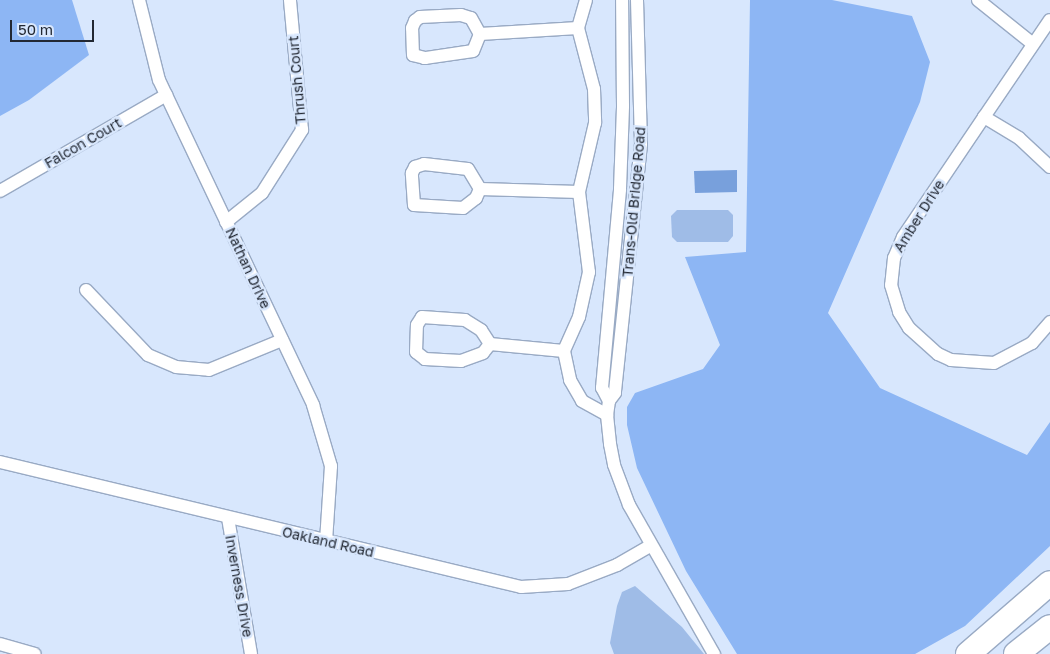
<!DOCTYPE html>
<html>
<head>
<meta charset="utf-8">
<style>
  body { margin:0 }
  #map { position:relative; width:1050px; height:654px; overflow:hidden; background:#d8e7fd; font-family:"Golos Text",sans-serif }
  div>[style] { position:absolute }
  .green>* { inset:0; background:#9fbce7 }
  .forest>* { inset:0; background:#8db6f4 }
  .water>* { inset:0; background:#78a0dc }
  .roads { filter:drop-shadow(1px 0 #99aac4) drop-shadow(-1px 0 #99aac4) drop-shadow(0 1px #99aac4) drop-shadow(0 -1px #99aac4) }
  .street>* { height:12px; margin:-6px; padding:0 6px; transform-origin:6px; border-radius:6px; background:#fff }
  .highway>* { height:24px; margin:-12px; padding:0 12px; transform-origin:12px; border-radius:12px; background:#fff }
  span { translate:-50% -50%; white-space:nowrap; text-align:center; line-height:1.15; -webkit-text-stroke:5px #d8e7fd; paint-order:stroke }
  .street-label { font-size:14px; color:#222833 }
  .scale { position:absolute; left:10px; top:20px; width:84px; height:22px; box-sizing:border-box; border:2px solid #222833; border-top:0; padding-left:6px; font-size:15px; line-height:18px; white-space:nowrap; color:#222833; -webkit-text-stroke:4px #d8e7fd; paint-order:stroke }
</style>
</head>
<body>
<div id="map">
  <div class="green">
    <i style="clip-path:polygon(677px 210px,728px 210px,733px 215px,733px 236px,728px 242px,677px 242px,672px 237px,671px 216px)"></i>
    <i style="clip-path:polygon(635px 586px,682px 627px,704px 654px,614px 654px,610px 643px,617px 606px,622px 592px)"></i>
  </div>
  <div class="forest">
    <i style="clip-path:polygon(0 0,72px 0,89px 55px,29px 100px,0 116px)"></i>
    <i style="clip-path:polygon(750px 0,832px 0,912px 16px,930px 62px,920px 102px,828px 313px,880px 388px,1027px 455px,1050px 422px,1050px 546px,965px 626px,915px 654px,737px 654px,686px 571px,637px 468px,627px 425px,627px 407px,635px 393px,703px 369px,720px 345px,685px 257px,746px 252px)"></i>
  </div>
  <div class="water">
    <i style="clip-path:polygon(737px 170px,737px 192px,695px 193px,694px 171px)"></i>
  </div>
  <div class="roads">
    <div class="street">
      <i style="left:139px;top:0;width:82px;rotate:76deg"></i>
      <i style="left:159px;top:80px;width:360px;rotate:64.6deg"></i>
      <i style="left:313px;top:405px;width:64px;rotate:73.6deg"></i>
      <i style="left:331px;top:466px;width:75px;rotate:93.8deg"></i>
      <i style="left:586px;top:0;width:29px;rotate:106deg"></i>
      <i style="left:578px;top:28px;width:63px;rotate:75.3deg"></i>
      <i style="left:594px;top:89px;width:34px;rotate:88deg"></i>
      <i style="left:595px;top:123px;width:71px;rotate:103.1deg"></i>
      <i style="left:579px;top:192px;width:81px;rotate:82.9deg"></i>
      <i style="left:589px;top:272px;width:46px;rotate:102.5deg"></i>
      <i style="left:579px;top:317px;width:37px;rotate:114deg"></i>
      <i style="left:564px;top:351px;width:30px;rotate:78deg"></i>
      <i style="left:570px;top:380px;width:24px;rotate:60deg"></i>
      <i style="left:582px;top:401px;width:29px;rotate:29deg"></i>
      <i style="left:637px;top:0;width:144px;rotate:88.4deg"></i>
      <i style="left:641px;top:144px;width:250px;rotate:96deg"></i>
      <i style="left:615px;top:393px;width:10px;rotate:127deg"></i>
      <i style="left:609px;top:401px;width:14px;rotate:98deg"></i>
      <i style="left:607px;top:415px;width:29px;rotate:84deg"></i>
      <i style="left:610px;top:444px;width:21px;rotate:79deg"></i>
      <i style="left:614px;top:465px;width:43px;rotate:69.4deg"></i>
      <i style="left:629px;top:505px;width:172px;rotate:60.3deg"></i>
      <i style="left:978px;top:0;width:70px;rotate:38.7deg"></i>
      <i style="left:461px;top:15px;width:10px;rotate:17deg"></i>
      <i style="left:471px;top:18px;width:18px;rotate:61deg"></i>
      <i style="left:480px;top:34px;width:18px;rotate:112deg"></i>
      <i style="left:473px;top:51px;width:49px;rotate:171.7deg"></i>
      <i style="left:425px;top:58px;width:12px;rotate:-166deg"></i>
      <i style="left:413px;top:55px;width:27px;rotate:-92deg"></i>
      <i style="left:412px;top:28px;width:8px;rotate:-67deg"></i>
      <i style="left:415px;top:21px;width:6px;rotate:-39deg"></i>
      <i style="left:420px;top:17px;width:41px;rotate:-2.8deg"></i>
      <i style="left:480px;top:34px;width:98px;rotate:-3.5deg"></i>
      <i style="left:984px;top:117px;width:117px;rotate:-55.8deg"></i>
      <i style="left:424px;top:164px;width:44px;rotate:6.5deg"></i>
      <i style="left:468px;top:169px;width:23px;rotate:59deg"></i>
      <i style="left:480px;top:189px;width:10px;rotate:114deg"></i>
      <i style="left:476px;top:198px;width:16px;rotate:142deg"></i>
      <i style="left:463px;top:208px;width:49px;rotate:-176.5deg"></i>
      <i style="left:414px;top:205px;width:32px;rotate:-94deg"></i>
      <i style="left:412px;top:173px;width:7px;rotate:-63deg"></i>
      <i style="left:415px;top:167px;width:9px;rotate:-18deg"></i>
      <i style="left:1050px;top:167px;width:42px;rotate:-136.9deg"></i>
      <i style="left:1019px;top:138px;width:41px;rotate:-149deg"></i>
      <i style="left:984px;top:117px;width:145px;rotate:124deg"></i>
      <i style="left:903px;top:237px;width:23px;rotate:113deg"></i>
      <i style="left:894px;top:258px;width:27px;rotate:96deg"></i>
      <i style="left:891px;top:285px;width:28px;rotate:73deg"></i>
      <i style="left:899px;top:312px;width:19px;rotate:58deg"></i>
      <i style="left:909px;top:328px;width:39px;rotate:42deg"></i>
      <i style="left:938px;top:354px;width:14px;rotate:25deg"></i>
      <i style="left:951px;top:360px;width:43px;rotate:4deg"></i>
      <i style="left:994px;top:363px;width:43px;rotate:-27.8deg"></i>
      <i style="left:1032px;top:343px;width:28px;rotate:-49deg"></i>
      <i style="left:480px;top:189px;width:99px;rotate:1.7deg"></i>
      <i style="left:0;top:191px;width:192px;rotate:-30deg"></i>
      <i style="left:226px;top:222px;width:46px;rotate:-38.9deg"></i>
      <i style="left:262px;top:193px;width:75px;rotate:-57.6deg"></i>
      <i style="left:302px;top:130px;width:131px;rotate:-95.3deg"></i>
      <i style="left:86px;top:290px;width:90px;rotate:46.4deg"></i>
      <i style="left:148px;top:355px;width:30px;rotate:23deg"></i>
      <i style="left:176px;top:367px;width:33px;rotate:5deg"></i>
      <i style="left:209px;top:370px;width:79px;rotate:-22.3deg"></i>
      <i style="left:422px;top:317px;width:43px;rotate:4deg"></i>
      <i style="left:465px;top:320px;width:19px;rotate:32deg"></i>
      <i style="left:481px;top:330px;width:17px;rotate:57deg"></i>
      <i style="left:490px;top:344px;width:11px;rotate:128deg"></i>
      <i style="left:483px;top:353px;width:23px;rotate:160deg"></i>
      <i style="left:461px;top:361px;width:36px;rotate:-177deg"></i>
      <i style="left:425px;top:359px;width:11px;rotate:-142deg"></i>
      <i style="left:416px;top:352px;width:27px;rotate:-88deg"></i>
      <i style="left:417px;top:325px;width:9px;rotate:-58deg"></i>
      <i style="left:490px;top:344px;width:74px;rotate:5.4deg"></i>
      <i style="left:609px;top:401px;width:15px;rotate:-118deg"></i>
      <i style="left:602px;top:388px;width:200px;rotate:-84.8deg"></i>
      <i style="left:620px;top:189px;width:83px;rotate:-87.9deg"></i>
      <i style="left:623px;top:106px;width:106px;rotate:-90.5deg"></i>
      <i style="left:0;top:462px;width:536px;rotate:13.49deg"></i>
      <i style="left:521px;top:587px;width:47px;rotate:-3.7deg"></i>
      <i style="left:568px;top:584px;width:53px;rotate:-21.2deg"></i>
      <i style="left:617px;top:565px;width:39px;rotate:-30deg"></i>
      <i style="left:228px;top:518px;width:138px;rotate:80.4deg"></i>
      <i style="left:0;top:644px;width:36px;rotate:16deg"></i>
    </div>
    <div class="highway">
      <i style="left:968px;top:654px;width:108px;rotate:-40.9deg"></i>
      <i style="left:1016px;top:654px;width:43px;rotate:-38.5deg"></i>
    </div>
  </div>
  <div class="street-label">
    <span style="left:297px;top:80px;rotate:-95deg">Thrush Court</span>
    <span style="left:83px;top:143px;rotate:-30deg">Falcon Court</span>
    <span style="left:634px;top:202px;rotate:-85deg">Trans-Old Bridge Road</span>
    <span style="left:919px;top:216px;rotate:-58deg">Amber Drive</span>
    <span style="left:248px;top:268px;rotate:65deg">Nathan Drive</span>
    <span style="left:328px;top:542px;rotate:13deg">Oakland Road</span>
    <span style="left:239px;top:586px;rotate:80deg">Inverness Drive</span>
  </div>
  <div class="scale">50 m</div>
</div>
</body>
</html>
